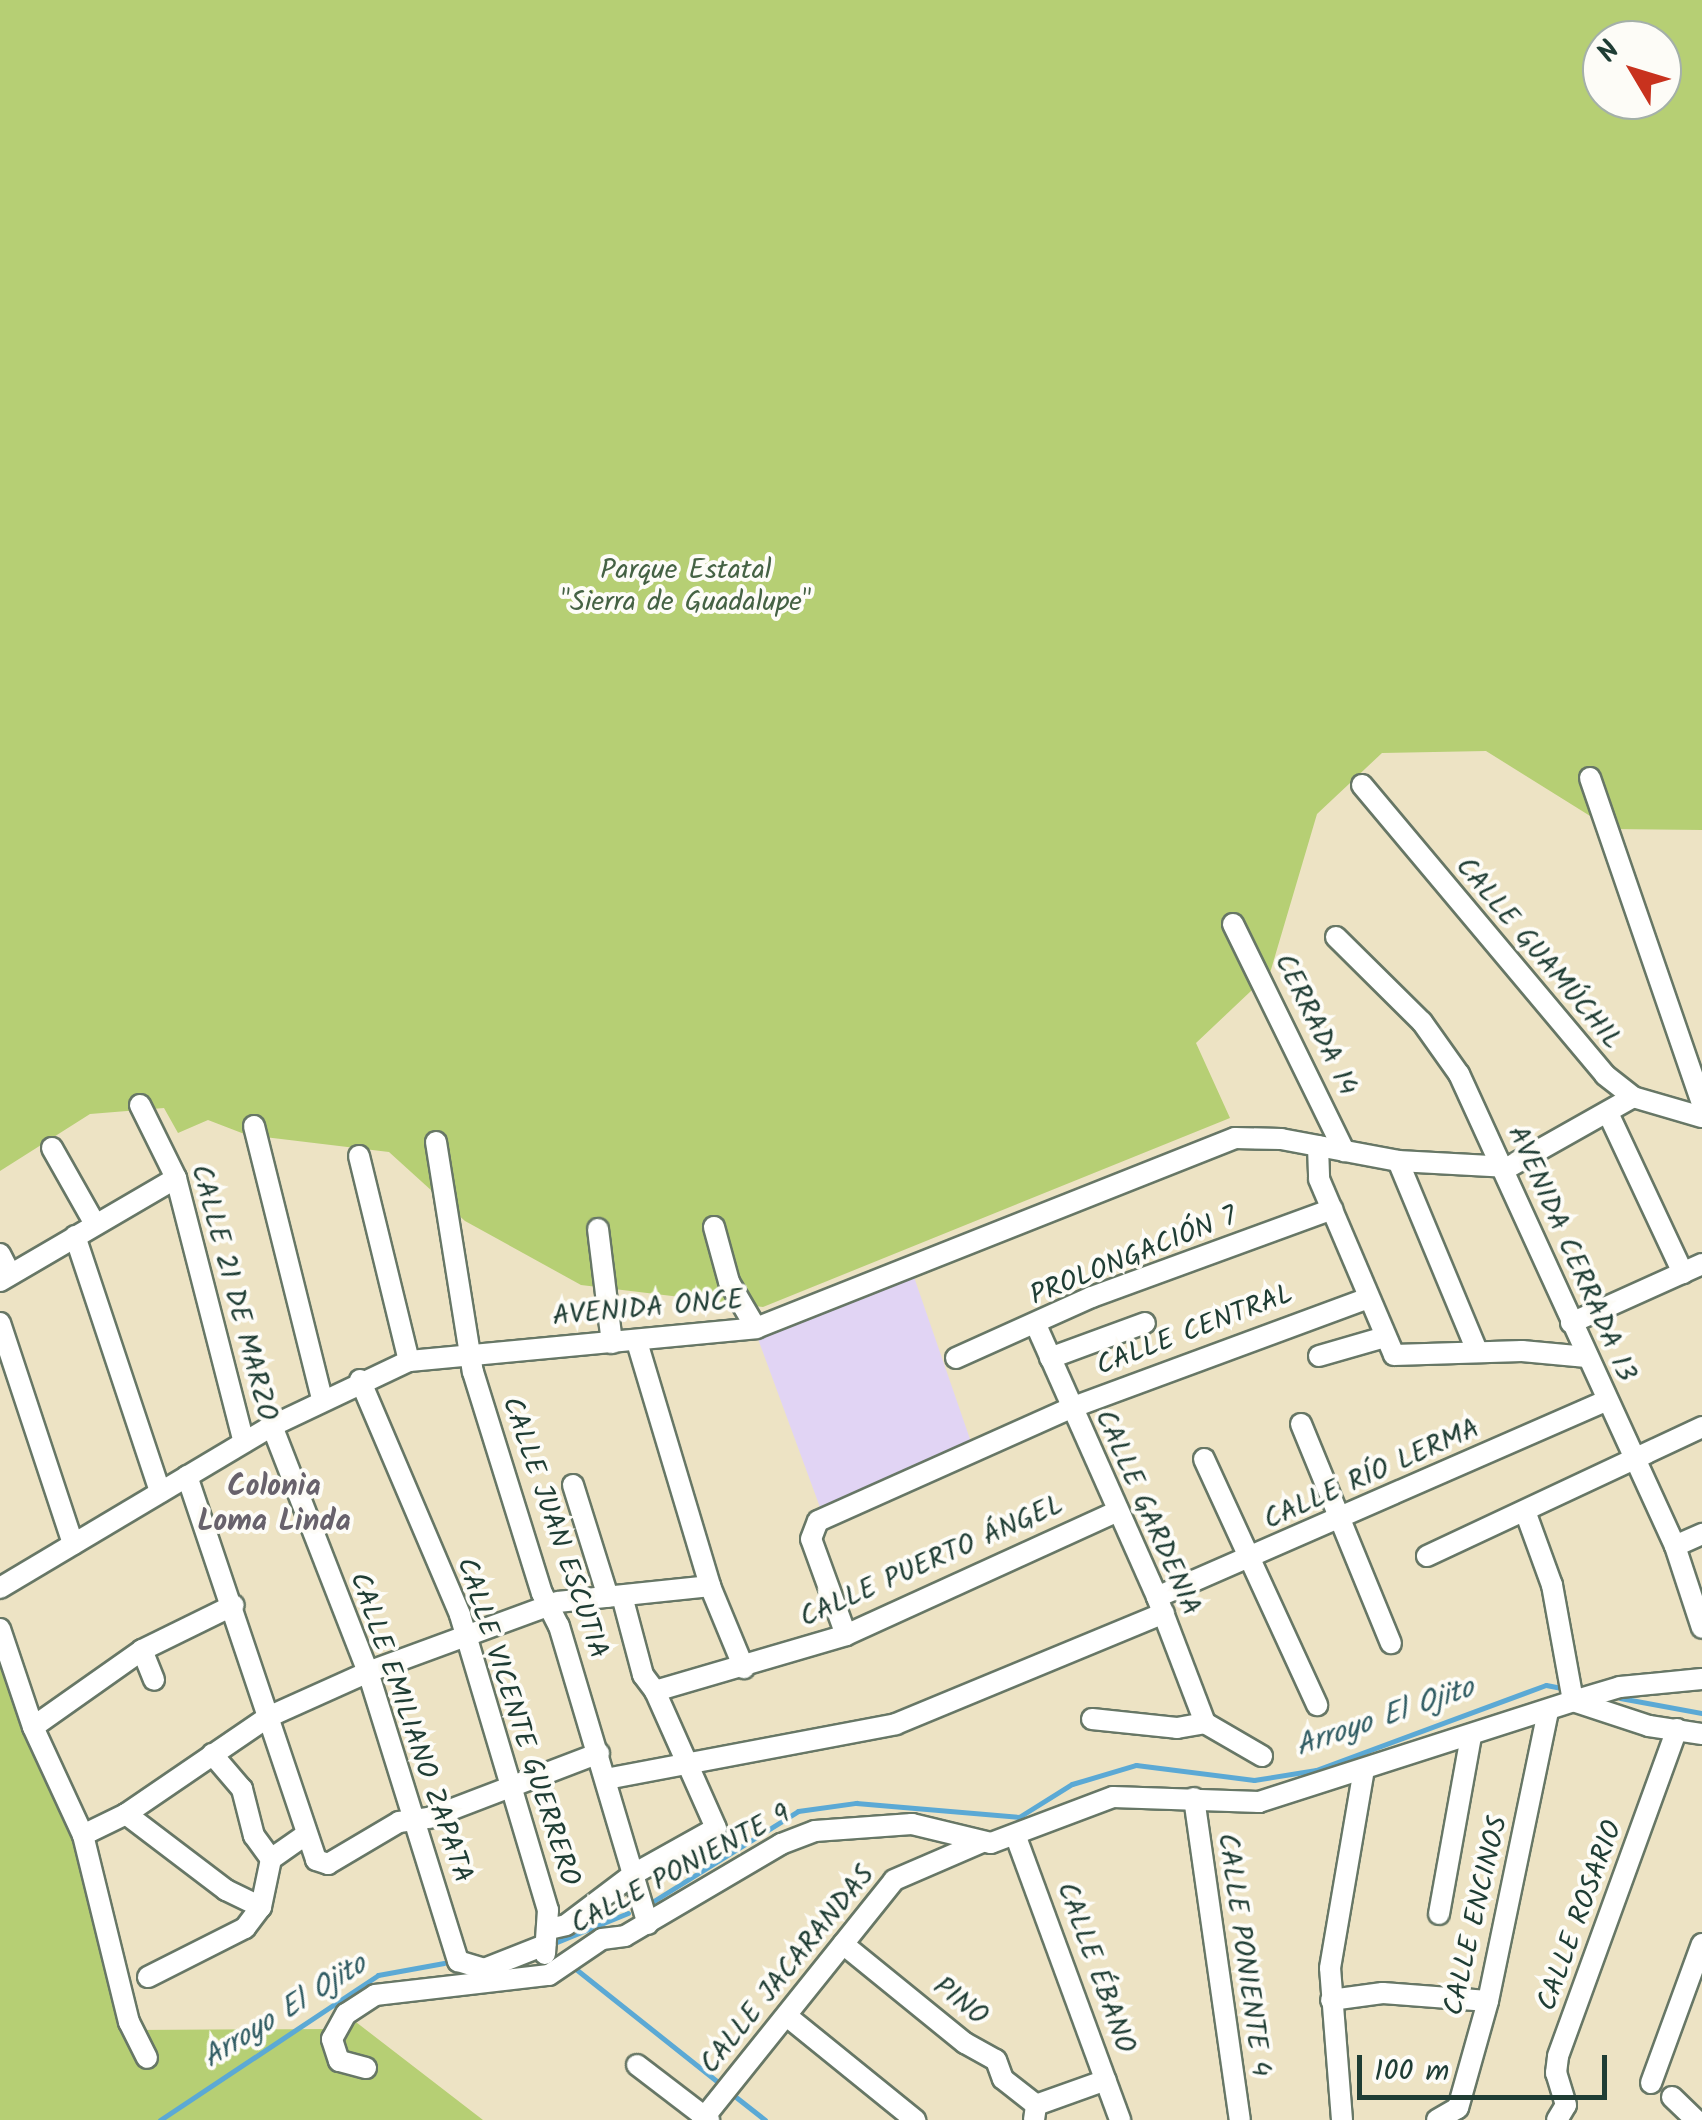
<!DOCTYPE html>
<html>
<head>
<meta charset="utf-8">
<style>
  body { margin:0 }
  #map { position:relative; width:1702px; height:2120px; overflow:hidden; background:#ede3c4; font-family:Kalam,sans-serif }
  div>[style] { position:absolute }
  .built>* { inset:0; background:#e1d4f4 }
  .green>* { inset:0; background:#b6cf74 }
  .stream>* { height:5px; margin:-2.5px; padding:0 2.5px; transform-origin:2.5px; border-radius:2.5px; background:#5ba9d5 }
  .roads { filter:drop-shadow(2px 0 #677766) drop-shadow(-2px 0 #677766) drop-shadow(0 2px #677766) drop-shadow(0 -2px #677766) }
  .minor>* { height:20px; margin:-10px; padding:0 10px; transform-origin:10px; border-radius:10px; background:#fff }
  span { translate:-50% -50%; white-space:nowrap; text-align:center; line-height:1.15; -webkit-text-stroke:8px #fdfcf7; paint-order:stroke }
  .park-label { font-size:28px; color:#456244 }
  .street-label { font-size:28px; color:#1f3d34 }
  .neighbourhood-label { font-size:30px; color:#68626c; font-weight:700 }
  .water-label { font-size:30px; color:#315d64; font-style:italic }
  .north { position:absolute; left:1582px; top:20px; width:100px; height:100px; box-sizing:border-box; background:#fdfcf7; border:2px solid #a4b0a9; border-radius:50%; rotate:308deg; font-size:28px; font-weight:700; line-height:40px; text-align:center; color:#1f3d34 }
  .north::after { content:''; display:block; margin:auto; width:35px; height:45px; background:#c8321e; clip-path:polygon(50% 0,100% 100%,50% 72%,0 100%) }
  .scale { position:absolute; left:1357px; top:2055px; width:250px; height:45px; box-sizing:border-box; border:5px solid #1f3d34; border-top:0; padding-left:12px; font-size:30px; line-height:35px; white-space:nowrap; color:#1f3d34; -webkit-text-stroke:8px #fdfcf7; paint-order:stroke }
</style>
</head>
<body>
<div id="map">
  <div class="built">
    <i style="clip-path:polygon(914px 1277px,971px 1442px,821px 1510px,758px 1339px)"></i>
  </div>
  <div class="green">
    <i style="clip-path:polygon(evenodd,0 0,1702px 0,1702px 830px,1611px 829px,1486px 751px,1382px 753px,1317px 814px,1270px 973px,1196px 1043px,1230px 1118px,763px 1307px,581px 1285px,465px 1221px,389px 1152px,247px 1135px,208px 1120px,178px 1133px,164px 1108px,90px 1114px,0 1171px,0 0,1602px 40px,1662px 40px,1662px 100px,1602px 100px,1602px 40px)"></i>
    <i style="clip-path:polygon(0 1635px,81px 1839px,135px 2030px,327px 2029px,352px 2019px,483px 2120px,0 2120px)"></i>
  </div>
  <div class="stream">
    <i style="left:1620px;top:1698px;width:83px;rotate:10.4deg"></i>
    <i style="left:652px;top:1902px;width:172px;rotate:-31.9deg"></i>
    <i style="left:798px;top:1811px;width:59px;rotate:-7.9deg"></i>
    <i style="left:856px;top:1803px;width:164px;rotate:4.9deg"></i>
    <i style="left:1019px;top:1817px;width:62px;rotate:-31.9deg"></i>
    <i style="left:1072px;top:1784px;width:67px;rotate:-16.5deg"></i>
    <i style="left:1136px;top:1765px;width:119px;rotate:7.2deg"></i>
    <i style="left:1254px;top:1780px;width:63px;rotate:-9.2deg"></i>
    <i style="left:1316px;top:1770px;width:245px;rotate:-20.3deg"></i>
    <i style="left:1546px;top:1685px;width:21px;rotate:11deg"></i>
    <i style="left:552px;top:1944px;width:82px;rotate:-22.2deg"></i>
    <i style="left:572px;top:1966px;width:194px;rotate:38.5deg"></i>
    <i style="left:732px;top:2094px;width:42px;rotate:38.2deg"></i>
    <i style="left:160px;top:2120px;width:262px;rotate:-33.6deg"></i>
    <i style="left:378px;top:1975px;width:67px;rotate:-10.3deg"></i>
  </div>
  <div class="roads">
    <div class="minor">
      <i style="left:1590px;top:778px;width:345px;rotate:71deg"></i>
      <i style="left:1362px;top:785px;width:378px;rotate:50deg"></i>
      <i style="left:1605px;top:1075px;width:36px;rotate:38deg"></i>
      <i style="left:1633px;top:1097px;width:72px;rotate:16.2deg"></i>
      <i style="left:1233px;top:924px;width:253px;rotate:63.9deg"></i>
      <i style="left:1336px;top:937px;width:121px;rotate:44.7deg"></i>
      <i style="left:1422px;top:1022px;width:64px;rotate:54.6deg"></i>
      <i style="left:1459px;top:1074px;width:519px;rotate:65.41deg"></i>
      <i style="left:1675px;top:1546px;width:86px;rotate:71.8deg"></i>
      <i style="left:140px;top:1105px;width:81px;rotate:63.7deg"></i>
      <i style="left:176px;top:1178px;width:273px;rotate:75.6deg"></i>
      <i style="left:1608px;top:1113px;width:177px;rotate:64.9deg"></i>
      <i style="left:254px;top:1126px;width:281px;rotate:76deg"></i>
      <i style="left:436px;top:1142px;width:233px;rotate:80.9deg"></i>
      <i style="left:473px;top:1372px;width:232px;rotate:72.7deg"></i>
      <i style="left:542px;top:1593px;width:37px;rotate:63deg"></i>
      <i style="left:559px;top:1626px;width:311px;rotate:73.4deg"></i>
      <i style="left:1318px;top:1146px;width:33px;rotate:88deg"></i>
      <i style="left:1319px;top:1179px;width:191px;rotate:66.9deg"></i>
      <i style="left:1394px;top:1355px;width:128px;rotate:-1.8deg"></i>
      <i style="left:1522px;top:1351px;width:65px;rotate:5.3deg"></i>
      <i style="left:52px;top:1148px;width:87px;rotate:60.5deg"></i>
      <i style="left:359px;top:1156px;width:211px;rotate:76.3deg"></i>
      <i style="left:1398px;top:1161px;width:206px;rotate:67.4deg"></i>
      <i style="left:714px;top:1227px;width:57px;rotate:74.7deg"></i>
      <i style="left:729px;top:1282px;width:53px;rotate:59.6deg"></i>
      <i style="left:598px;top:1229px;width:115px;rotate:83deg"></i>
      <i style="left:75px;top:1236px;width:270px;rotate:71.6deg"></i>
      <i style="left:0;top:1254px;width:22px;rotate:63deg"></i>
      <i style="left:0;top:1281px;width:204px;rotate:-30.3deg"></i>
      <i style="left:0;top:1323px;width:233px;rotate:71.7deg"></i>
      <i style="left:1571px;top:1323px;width:144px;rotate:-24.2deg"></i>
      <i style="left:1036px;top:1325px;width:298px;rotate:66deg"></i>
      <i style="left:1157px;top:1597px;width:135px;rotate:69.1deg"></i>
      <i style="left:637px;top:1342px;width:255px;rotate:73.3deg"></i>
      <i style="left:710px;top:1586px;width:89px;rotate:67.5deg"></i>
      <i style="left:1319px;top:1356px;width:69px;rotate:-16.1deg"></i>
      <i style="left:956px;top:1358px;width:149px;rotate:-24.2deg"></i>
      <i style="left:1092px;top:1297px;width:256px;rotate:-20.1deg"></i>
      <i style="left:1050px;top:1358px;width:101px;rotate:-20.2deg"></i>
      <i style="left:360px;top:1380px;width:255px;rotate:66.9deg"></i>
      <i style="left:460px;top:1615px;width:308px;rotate:73.4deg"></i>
      <i style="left:548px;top:1910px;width:44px;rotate:93.9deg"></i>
      <i style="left:1301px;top:1424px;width:237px;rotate:67.7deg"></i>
      <i style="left:272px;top:1426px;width:264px;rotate:68.7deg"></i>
      <i style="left:368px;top:1672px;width:303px;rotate:72.7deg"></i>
      <i style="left:458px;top:1961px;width:27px;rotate:17deg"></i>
      <i style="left:484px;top:1969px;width:66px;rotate:-21.5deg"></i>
      <i style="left:1204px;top:1459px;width:271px;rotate:65.3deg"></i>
      <i style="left:187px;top:1476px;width:405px;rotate:71.4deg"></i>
      <i style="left:316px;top:1860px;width:13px;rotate:18deg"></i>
      <i style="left:328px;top:1864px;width:82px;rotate:-30.6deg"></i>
      <i style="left:399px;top:1822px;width:30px;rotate:-8deg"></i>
      <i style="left:429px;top:1818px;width:182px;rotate:-20.9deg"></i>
      <i style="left:573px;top:1485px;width:117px;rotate:72.6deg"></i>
      <i style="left:1525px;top:1511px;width:79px;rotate:70deg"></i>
      <i style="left:1552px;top:1585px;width:118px;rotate:79.7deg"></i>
      <i style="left:1573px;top:1701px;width:49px;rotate:-16.6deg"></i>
      <i style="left:1620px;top:1687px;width:82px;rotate:-5.6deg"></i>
      <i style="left:1675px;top:1546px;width:30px;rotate:-24deg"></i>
      <i style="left:1427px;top:1556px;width:304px;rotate:-25.1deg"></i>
      <i style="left:0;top:1588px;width:317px;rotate:-30.8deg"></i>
      <i style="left:272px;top:1426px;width:152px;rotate:-25.4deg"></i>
      <i style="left:409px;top:1361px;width:349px;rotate:-5.4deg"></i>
      <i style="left:756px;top:1328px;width:515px;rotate:-21.64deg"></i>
      <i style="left:1235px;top:1138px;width:46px;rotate:1.2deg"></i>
      <i style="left:1281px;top:1139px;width:119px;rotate:10.6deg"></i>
      <i style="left:1398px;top:1161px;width:111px;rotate:3.1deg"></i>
      <i style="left:1509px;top:1167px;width:142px;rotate:-29.4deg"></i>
      <i style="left:622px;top:1596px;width:82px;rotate:75.1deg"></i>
      <i style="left:643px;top:1675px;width:20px;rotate:53deg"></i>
      <i style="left:1157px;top:1597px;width:491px;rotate:-23.6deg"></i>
      <i style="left:0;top:1629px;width:103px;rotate:71.4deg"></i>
      <i style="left:33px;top:1727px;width:119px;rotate:65.2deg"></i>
      <i style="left:83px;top:1835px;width:193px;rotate:76.2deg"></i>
      <i style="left:129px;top:2022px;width:40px;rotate:63.4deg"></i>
      <i style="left:846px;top:1635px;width:102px;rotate:-110deg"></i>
      <i style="left:811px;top:1539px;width:19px;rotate:-69deg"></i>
      <i style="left:818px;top:1521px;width:277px;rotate:-24.1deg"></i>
      <i style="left:1071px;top:1408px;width:314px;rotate:-20.3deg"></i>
      <i style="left:142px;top:1650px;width:32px;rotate:68deg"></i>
      <i style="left:655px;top:1691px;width:199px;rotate:-16.3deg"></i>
      <i style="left:846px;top:1635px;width:297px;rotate:-24.5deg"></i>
      <i style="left:1092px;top:1719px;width:85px;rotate:6deg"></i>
      <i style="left:1177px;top:1728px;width:28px;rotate:-10deg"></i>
      <i style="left:1205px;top:1723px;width:66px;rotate:30.1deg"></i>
      <i style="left:33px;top:1727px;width:133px;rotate:-35.2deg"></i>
      <i style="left:142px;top:1650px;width:102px;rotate:-26.1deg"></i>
      <i style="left:606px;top:1779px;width:295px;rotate:-10.7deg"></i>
      <i style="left:896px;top:1724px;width:290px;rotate:-22.5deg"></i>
      <i style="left:1194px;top:1798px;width:325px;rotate:81.9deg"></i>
      <i style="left:126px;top:1814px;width:126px;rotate:37.2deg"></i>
      <i style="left:226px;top:1890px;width:39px;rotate:26deg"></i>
      <i style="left:83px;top:1835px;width:48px;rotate:-26deg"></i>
      <i style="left:126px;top:1814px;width:172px;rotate:-34.3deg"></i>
      <i style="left:268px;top:1717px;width:110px;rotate:-24.2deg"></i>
      <i style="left:368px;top:1672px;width:202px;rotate:-20.2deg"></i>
      <i style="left:558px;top:1602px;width:153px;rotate:-6deg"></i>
      <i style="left:1016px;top:1837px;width:302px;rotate:69.8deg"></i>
      <i style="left:271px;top:1859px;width:39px;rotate:-35deg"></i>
      <i style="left:1439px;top:1914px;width:181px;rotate:-79.8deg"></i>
      <i style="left:549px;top:1929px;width:17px;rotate:-13deg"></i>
      <i style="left:566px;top:1925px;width:83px;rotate:-37.1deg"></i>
      <i style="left:632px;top:1875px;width:96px;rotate:-29.2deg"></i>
      <i style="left:716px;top:1828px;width:150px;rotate:-114deg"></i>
      <i style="left:843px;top:1944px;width:157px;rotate:39.1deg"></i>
      <i style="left:965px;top:2043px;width:35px;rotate:29deg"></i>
      <i style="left:996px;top:2060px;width:20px;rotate:70deg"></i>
      <i style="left:1003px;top:2079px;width:42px;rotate:38.2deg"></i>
      <i style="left:148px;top:1977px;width:109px;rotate:-26.8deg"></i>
      <i style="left:245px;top:1928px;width:26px;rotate:-53deg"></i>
      <i style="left:261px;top:1907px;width:49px;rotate:-78.2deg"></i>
      <i style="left:271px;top:1859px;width:29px;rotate:-126deg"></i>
      <i style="left:254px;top:1836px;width:49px;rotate:-104.3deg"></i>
      <i style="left:242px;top:1789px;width:46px;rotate:-130.6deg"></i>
      <i style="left:1331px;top:2000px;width:52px;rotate:-7.7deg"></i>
      <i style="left:1383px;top:1993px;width:105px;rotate:4.4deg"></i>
      <i style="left:788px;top:2017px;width:164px;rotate:39deg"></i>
      <i style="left:637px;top:2065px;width:91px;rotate:37.4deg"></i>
      <i style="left:366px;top:2068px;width:28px;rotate:-165deg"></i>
      <i style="left:339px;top:2061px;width:23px;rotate:-108deg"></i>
      <i style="left:332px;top:2039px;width:29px;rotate:-61deg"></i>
      <i style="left:346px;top:2014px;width:35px;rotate:-33deg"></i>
      <i style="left:375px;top:1995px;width:175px;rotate:-6.6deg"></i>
      <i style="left:549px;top:1975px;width:64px;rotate:-34.2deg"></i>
      <i style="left:602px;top:1939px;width:23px;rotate:-7deg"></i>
      <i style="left:625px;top:1936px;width:181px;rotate:-30.5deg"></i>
      <i style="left:781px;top:1844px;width:36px;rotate:-21deg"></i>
      <i style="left:815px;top:1831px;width:97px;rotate:-4.1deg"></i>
      <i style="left:912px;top:1824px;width:81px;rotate:13.5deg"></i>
      <i style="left:991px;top:1843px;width:130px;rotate:-20.7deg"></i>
      <i style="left:1113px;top:1797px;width:146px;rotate:2deg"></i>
      <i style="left:1259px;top:1802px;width:330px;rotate:-17.8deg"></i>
      <i style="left:1573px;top:1701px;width:80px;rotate:18.2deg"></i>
      <i style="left:1649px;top:1726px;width:54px;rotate:8.6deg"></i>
      <i style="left:1651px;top:2083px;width:148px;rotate:-69.9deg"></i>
      <i style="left:1672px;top:2097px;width:33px;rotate:44deg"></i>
      <i style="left:702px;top:2120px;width:307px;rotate:-51.3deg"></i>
      <i style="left:894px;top:1880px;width:94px;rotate:-23.3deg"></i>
      <i style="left:1034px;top:2120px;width:15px;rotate:-82deg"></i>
      <i style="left:1036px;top:2105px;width:74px;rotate:-19.7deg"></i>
      <i style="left:1342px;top:2120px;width:152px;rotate:-94.5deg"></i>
      <i style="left:1330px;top:1968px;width:201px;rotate:-80.3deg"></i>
      <i style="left:1437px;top:2120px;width:24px;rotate:-30deg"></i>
      <i style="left:1458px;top:2108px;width:111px;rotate:-74.3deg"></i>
      <i style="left:1488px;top:2001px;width:297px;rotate:-78.3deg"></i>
      <i style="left:1557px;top:2120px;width:17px;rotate:-59deg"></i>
      <i style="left:1566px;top:2105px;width:34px;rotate:-107deg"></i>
      <i style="left:1556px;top:2073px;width:17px;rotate:-83deg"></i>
      <i style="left:1558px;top:2056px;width:348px;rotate:-70deg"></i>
    </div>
  </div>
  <div class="park-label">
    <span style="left:686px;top:587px">Parque Estatal<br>"Sierra de Guadalupe"</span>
  </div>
  <div class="street-label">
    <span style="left:1538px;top:954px;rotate:50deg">CALLE GUAMÚCHIL</span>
    <span style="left:1315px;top:1025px;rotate:64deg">CERRADA 14</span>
    <span style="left:1571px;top:1254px;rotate:66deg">AVENIDA CERRADA 13</span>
    <span style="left:1134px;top:1257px;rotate:-22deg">PROLONGACIÓN 7</span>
    <span style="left:233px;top:1293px;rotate:75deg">CALLE 21 DE MARZO</span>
    <span style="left:648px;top:1309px;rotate:-5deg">AVENIDA ONCE</span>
    <span style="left:1195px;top:1331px;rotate:-21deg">CALLE CENTRAL</span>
    <span style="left:1372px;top:1475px;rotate:-24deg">CALLE RÍO LERMA</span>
    <span style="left:1147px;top:1513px;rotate:66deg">CALLE GARDENIA</span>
    <span style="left:554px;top:1528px;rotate:71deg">CALLE JUAN ESCUTIA</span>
    <span style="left:932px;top:1562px;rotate:-24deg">CALLE PUERTO ÁNGEL</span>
    <span style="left:517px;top:1722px;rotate:72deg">CALLE VICENTE GUERRERO</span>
    <span style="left:410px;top:1728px;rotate:71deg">CALLE EMILIANO ZAPATA</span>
    <span style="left:681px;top:1870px;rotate:-28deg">CALLE PONIENTE 9</span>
    <span style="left:1477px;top:1916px;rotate:-77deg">CALLE ENCINOS</span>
    <span style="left:1581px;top:1916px;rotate:-70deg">CALLE ROSARIO</span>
    <span style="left:1243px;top:1955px;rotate:82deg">CALLE PONIENTE 4</span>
    <span style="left:1095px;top:1968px;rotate:70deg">CALLE ÉBANO</span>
    <span style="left:788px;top:1970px;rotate:-51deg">CALLE JACARANDAS</span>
    <span style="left:960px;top:2002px;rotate:38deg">PINO</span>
  </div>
  <div class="neighbourhood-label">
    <span style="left:274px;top:1504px">Colonia<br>Loma Linda</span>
  </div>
  <div class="water-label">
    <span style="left:1385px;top:1718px;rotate:-19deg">Arroyo El Ojito</span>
    <span style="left:285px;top:2012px;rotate:-32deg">Arroyo El Ojito</span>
  </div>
  <div class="north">N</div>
  <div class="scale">100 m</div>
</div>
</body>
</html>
